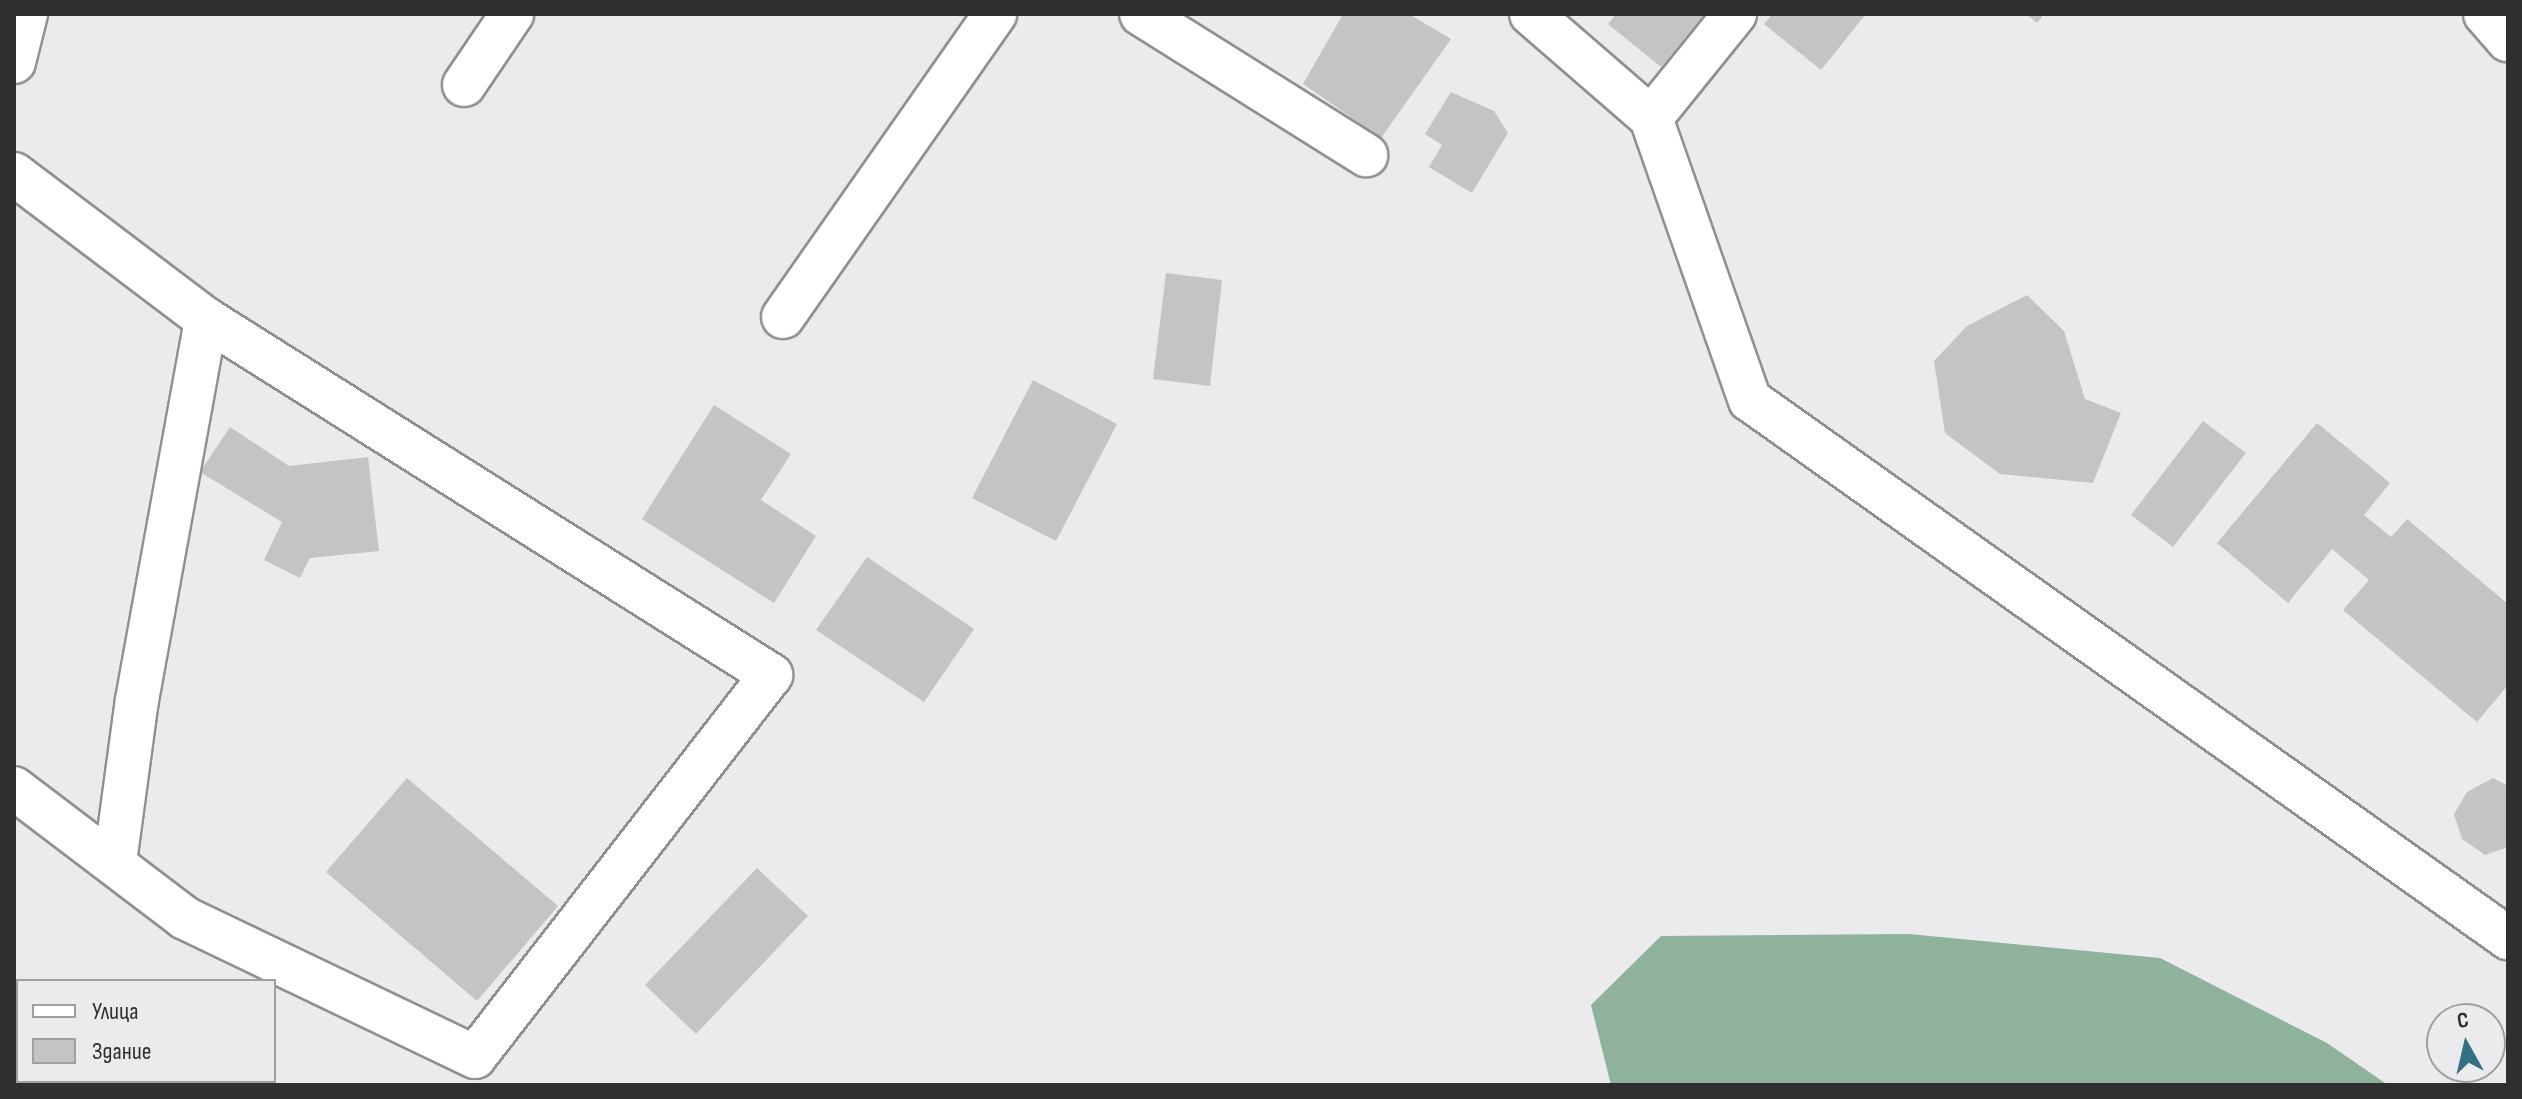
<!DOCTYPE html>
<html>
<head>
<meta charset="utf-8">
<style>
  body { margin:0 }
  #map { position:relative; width:2522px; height:1099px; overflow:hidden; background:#ebebed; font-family:"Sofia Sans Condensed",sans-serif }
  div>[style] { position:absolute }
  .forest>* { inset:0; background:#8fb29d }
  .building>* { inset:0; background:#c4c4c6 }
  .roads { filter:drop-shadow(2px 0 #909092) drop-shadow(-2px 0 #909092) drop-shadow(0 2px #909092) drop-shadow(0 -2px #909092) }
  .minor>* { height:42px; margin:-21px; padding:0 21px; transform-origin:21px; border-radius:21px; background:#fff }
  span { translate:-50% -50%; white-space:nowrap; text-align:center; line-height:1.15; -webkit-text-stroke:6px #ebebed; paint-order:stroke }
  .frame { position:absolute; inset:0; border:16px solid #2f2f30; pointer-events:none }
  .legend { position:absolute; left:16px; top:979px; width:260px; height:104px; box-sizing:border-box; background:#ebebed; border:2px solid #a0a0a1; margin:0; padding:10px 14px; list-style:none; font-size:24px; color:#2f2f30 }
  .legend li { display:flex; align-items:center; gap:16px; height:40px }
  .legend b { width:40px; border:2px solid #a0a0a1 }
  .north { position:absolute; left:2426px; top:1003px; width:80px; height:80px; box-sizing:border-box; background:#ebebed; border:2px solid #a0a0a1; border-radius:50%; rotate:352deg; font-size:22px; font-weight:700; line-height:32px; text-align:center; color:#2f2f30 }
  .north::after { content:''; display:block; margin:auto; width:28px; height:36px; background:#337286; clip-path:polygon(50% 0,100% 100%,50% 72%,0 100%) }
</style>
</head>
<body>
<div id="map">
  <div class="forest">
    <i style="clip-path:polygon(1909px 934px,2160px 958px,2327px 1043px,2388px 1085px,1611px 1085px,1591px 1005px,1661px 936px)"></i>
  </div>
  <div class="building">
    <i style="clip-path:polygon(1343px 14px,1409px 14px,1451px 39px,1381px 138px,1303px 84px)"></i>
    <i style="clip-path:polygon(1616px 14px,1704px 14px,1661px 67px,1608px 24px)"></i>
    <i style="clip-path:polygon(1772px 14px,1866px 14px,1821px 70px,1764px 24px)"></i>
    <i style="clip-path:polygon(2026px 14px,2044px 14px,2037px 23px)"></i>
    <i style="clip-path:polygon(1451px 92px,1494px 111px,1508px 133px,1472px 193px,1429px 167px,1442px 145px,1425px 134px)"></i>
    <i style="clip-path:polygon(1166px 273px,1222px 280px,1210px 386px,1153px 379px)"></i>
    <i style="clip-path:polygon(2027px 295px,2064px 331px,2085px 399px,2121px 413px,2093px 483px,2000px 474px,1945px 433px,1934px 361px,1967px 326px)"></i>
    <i style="clip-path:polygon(1033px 380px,1117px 424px,1056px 541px,972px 498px)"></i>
    <i style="clip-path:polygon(714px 405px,791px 454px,761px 500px,816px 536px,774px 603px,642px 519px)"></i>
    <i style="clip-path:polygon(2203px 421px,2246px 453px,2173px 547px,2131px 515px)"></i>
    <i style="clip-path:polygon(2317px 423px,2390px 483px,2364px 515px,2391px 537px,2407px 519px,2508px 604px,2508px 685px,2477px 722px,2343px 610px,2369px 580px,2332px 549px,2288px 603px,2217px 543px)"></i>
    <i style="clip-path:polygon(230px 427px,289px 466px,368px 457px,379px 551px,310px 558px,300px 578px,264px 560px,282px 522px,200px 472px)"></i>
    <i style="clip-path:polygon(867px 557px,974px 629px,924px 702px,816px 630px)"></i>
    <i style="clip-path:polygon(407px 778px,558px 906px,477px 1001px,326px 872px)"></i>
    <i style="clip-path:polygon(2493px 778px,2508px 786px,2508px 847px,2485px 855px,2462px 839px,2454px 814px,2467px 792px)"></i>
    <i style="clip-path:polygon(757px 868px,808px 916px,696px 1034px,645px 985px)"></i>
    <i style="clip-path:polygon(113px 1081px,175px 1081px,111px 1085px)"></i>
  </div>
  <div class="roads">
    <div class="minor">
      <i style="left:1141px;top:14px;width:266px;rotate:32.1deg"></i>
      <i style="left:1531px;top:14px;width:159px;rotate:40.9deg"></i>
      <i style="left:1651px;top:118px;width:299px;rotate:70.7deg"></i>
      <i style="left:1750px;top:400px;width:930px;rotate:35.37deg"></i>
      <i style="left:2485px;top:14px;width:35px;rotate:49deg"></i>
      <i style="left:14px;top:62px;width:49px;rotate:-76deg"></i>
      <i style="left:464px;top:85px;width:86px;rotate:-55.9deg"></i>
      <i style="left:1651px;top:118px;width:134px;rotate:-51.1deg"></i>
      <i style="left:14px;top:174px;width:241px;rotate:37.1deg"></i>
      <i style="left:206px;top:319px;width:668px;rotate:32.21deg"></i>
      <i style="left:771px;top:675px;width:483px;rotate:127.8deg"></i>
      <i style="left:475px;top:1057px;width:322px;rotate:-154.4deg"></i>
      <i style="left:185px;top:918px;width:215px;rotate:-142.8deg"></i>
      <i style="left:783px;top:317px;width:370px;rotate:-55deg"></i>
      <i style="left:115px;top:862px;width:163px;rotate:-82.3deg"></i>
      <i style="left:137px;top:700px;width:387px;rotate:-79.7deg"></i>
      <i style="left:205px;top:1085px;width:4px;rotate:-76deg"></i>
    </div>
  </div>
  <div class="frame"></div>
  <ul class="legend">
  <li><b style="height:10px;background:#fff"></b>Улица</li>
  <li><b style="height:22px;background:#c4c4c6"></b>Здание</li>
  </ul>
  <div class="north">С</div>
</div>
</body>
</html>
